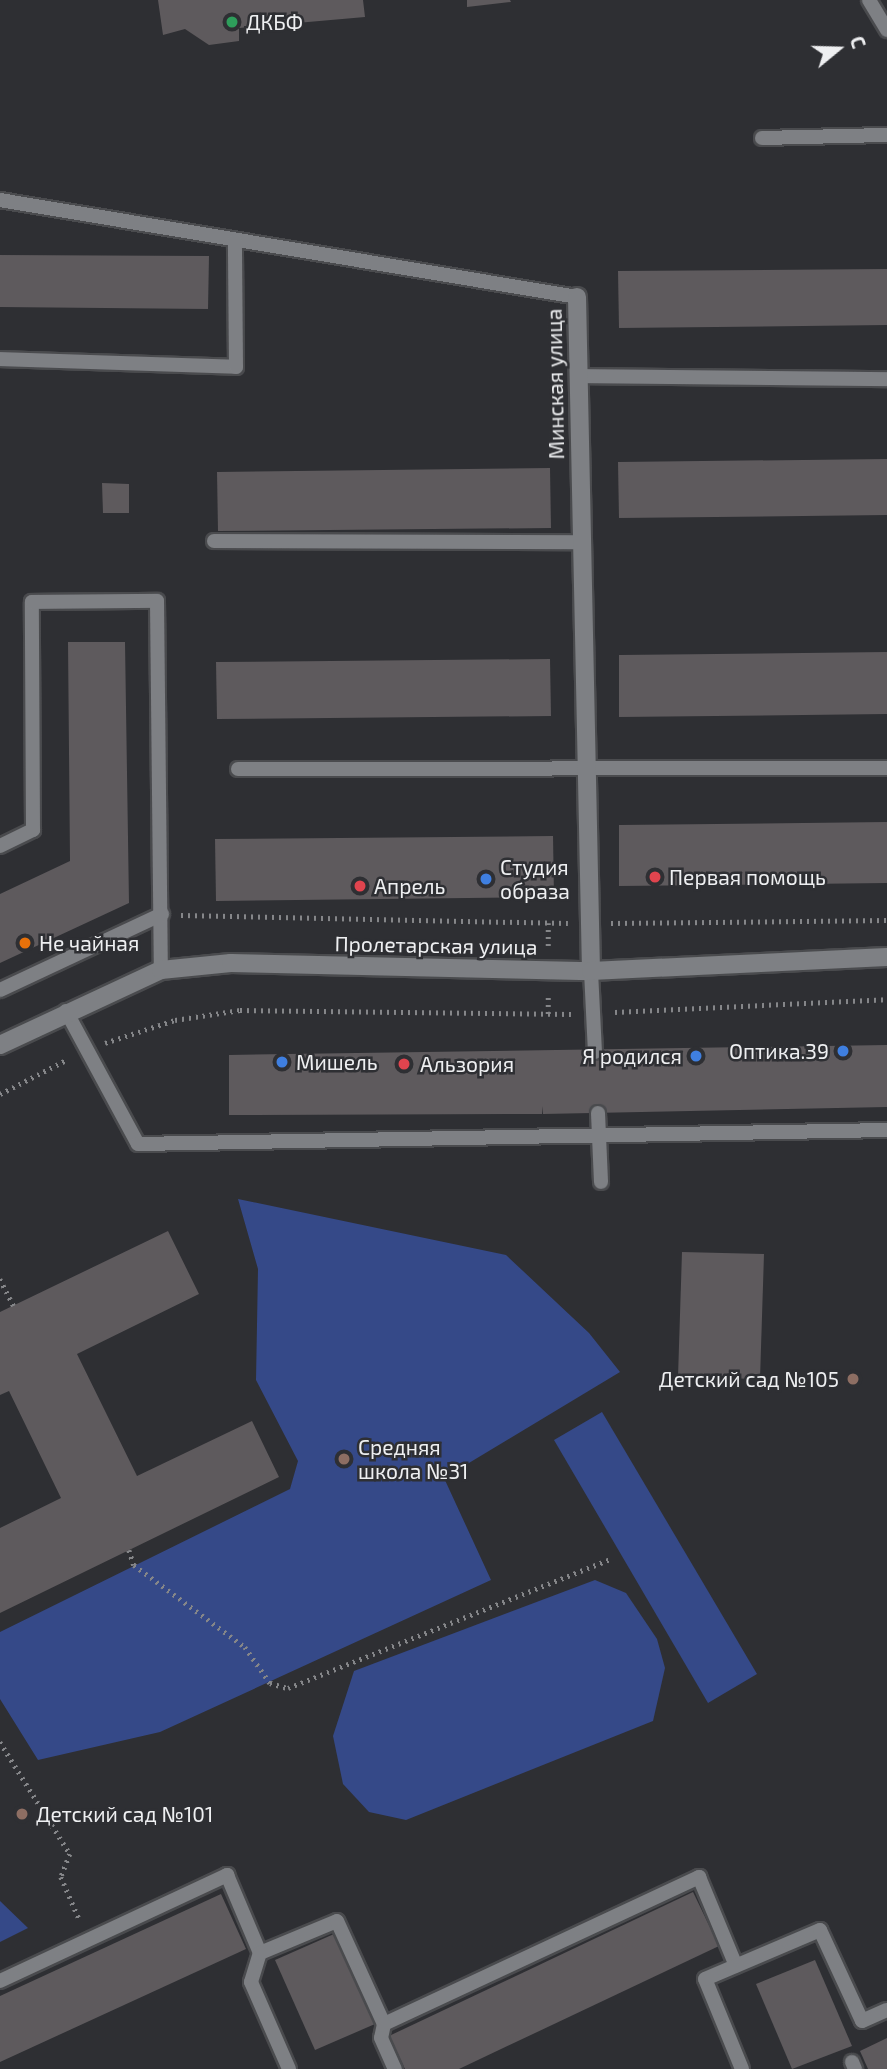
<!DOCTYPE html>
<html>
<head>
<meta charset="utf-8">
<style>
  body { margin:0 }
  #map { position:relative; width:887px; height:2069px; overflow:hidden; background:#2e2f33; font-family:"Exo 2",sans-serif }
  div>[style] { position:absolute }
  .green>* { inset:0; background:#354988 }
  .building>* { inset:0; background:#5e5a5d }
  .path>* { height:4.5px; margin-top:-2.25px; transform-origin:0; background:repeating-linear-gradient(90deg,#858689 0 2px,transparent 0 7px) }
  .roads { filter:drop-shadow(2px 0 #4a4b4e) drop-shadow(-2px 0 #4a4b4e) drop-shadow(0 2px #4a4b4e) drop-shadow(0 -2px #4a4b4e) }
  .service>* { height:14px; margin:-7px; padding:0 7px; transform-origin:7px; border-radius:7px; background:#7e8084 }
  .minor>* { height:18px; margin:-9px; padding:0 9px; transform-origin:9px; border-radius:9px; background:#7e8084 }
  .secondary>* { height:18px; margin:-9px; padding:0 9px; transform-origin:9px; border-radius:9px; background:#7e8084 }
  .dots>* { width:19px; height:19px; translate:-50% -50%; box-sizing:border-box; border:4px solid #2e2f33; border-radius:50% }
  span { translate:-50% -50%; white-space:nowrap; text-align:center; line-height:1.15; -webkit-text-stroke:5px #2e2f33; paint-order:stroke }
  .poi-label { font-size:21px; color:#eeeff1 }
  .left { translate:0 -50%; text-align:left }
  .right { translate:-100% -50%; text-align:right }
  .street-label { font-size:21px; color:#eeeff1 }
  .north { position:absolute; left:803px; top:14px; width:70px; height:70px; -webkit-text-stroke:5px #2e2f33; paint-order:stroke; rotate:71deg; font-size:19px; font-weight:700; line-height:28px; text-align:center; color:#eeeff1 }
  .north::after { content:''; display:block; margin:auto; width:24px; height:32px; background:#eeeff1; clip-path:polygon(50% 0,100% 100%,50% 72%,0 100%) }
</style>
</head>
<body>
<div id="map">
  <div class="green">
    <i style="clip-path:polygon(238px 1199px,506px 1255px,589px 1333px,620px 1372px,444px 1478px,491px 1580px,160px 1732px,38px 1760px,0 1699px,0 1632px,290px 1489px,298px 1461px,256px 1380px,258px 1269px)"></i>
    <i style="clip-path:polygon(602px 1412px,757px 1674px,708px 1703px,554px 1440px)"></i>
    <i style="clip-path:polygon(595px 1580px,626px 1593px,657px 1639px,665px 1668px,653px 1721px,406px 1820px,369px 1812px,343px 1784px,333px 1736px,354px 1671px)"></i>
    <i style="clip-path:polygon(0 1901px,28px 1928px,0 1942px)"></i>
  </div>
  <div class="building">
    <i style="clip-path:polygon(158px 0,363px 0,365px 17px,239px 28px,239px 41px,209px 45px,185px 29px,163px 35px)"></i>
    <i style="clip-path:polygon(467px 0,510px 0,511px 2px,467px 7px)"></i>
    <i style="clip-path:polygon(0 255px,209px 256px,208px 309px,0 307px)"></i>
    <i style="clip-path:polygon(887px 269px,887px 325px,619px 328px,618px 271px)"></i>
    <i style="clip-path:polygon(887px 459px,887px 515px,619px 518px,618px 462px)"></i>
    <i style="clip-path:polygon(550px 468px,551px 528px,218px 531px,217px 472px)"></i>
    <i style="clip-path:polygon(102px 483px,129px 484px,129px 513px,103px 513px)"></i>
    <i style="clip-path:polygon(68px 642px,125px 642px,129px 903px,0 963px,0 894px,70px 861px)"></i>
    <i style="clip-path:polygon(887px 652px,887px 714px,619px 717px,619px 655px)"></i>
    <i style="clip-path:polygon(550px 659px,551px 716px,217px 719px,216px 662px)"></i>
    <i style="clip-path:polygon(887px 822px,887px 883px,619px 886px,619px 825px)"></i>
    <i style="clip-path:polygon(553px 836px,554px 897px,216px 901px,215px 839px)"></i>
    <i style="clip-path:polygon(887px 1045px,887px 1107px,543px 1114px,542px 1106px,542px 1114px,229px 1115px,229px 1055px)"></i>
    <i style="clip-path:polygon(168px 1231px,199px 1294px,77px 1354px,137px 1476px,252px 1421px,279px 1477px,0 1613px,0 1528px,61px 1498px,9px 1391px,0 1395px,0 1312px)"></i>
    <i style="clip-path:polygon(682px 1252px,764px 1254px,760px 1379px,678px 1377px)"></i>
    <i style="clip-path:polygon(693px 1892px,719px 1946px,459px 2069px,405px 2069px,389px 2036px)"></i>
    <i style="clip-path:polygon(221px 1894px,246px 1949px,0 2062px,0 1996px)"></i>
    <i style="clip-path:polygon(334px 1934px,375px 2024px,315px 2050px,275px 1960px)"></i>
    <i style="clip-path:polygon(815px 1960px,852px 2046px,792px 2069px,756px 1984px)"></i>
    <i style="clip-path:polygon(887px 2038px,887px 2069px,868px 2069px,860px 2051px)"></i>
  </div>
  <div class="path">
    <i style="left:181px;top:915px;width:387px;rotate:1.2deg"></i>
    <i style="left:611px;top:923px;width:276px;rotate:-0.6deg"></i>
    <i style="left:548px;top:946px;width:23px;rotate:-90deg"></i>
    <i style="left:615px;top:1012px;width:272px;rotate:-2.7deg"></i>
    <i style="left:548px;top:1014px;width:20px;rotate:-90deg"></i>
    <i style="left:105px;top:1043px;width:74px;rotate:-18.2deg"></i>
    <i style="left:175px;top:1020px;width:66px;rotate:-8.7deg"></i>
    <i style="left:240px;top:1010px;width:331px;rotate:0.7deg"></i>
    <i style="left:0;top:1094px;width:76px;rotate:-27.2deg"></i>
    <i style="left:0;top:1279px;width:30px;rotate:63deg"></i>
    <i style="left:129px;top:1550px;width:16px;rotate:72deg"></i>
    <i style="left:134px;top:1565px;width:138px;rotate:36.5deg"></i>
    <i style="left:245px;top:1647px;width:44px;rotate:55.2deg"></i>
    <i style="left:270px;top:1683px;width:19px;rotate:16deg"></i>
    <i style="left:288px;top:1688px;width:347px;rotate:-21.8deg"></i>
    <i style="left:0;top:1742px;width:132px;rotate:58deg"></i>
    <i style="left:70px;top:1854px;width:25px;rotate:111deg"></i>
    <i style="left:61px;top:1877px;width:48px;rotate:66.6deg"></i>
  </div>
  <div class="roads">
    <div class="service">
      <i style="left:869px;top:0;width:35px;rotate:59deg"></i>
      <i style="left:762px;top:138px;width:125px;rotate:-1.4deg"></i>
      <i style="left:0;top:200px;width:585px;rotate:9.54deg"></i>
      <i style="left:0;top:359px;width:236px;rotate:1.9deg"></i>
      <i style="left:236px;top:367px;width:126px;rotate:-90.5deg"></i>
      <i style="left:578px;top:376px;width:309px;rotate:0.6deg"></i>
      <i style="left:214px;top:541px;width:367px;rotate:0.2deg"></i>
      <i style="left:238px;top:769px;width:649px;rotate:-0.09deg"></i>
      <i style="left:0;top:846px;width:37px;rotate:-26deg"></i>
      <i style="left:33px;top:830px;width:228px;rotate:-90.3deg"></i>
      <i style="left:32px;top:602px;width:125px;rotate:-0.5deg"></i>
      <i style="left:157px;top:601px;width:369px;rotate:89.4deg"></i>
      <i style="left:591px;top:971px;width:81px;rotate:87.2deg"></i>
      <i style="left:0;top:990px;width:179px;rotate:-25.1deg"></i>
      <i style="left:66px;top:1011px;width:151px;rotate:61.6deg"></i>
      <i style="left:138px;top:1144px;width:749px;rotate:-1.07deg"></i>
      <i style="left:598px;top:1113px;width:69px;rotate:87.5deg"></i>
      <i style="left:0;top:1981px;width:251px;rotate:-25deg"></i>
      <i style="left:227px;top:1875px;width:85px;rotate:67.1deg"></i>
      <i style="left:384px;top:2024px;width:348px;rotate:-25deg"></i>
      <i style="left:699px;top:1877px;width:96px;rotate:67.4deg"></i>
      <i style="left:852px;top:2062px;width:8px;rotate:67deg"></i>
      <i style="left:289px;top:2069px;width:95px;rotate:-113.6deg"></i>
      <i style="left:251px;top:1982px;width:30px;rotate:-73deg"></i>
      <i style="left:260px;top:1953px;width:83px;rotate:-22.6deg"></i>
      <i style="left:337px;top:1921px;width:113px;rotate:65.5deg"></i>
      <i style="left:384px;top:2024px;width:14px;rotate:102deg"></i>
      <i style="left:381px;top:2038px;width:34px;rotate:66deg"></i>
      <i style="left:742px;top:2069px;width:97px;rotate:-112.3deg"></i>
      <i style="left:705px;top:1979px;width:125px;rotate:-23.1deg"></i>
      <i style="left:820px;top:1930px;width:100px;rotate:65.2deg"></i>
      <i style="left:862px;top:2021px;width:27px;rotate:-24deg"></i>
    </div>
    <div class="minor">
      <i style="left:577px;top:297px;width:674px;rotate:88.81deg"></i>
    </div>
    <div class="secondary">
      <i style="left:0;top:1045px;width:178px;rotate:-25deg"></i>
      <i style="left:161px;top:970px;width:70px;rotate:-5.7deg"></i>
      <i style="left:231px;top:963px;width:360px;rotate:1.3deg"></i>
      <i style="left:591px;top:971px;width:296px;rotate:-2.7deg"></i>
    </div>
  </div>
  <div class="dots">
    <i style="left:232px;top:22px;background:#2e9e5b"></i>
    <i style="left:655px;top:877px;background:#e0444e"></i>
    <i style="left:486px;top:879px;background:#3f7fe0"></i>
    <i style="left:360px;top:886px;background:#e0444e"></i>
    <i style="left:25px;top:943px;background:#e8710a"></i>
    <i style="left:843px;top:1051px;background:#3f7fe0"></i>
    <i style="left:696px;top:1056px;background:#3f7fe0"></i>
    <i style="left:282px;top:1062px;background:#3f7fe0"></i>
    <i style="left:404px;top:1064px;background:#e0444e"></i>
    <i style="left:853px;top:1379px;background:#8d6e63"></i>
    <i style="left:344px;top:1459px;background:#8d6e63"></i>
    <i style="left:22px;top:1814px;background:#8d6e63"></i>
  </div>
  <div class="poi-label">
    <span class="left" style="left:246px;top:22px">ДКБФ</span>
    <span class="left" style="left:500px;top:879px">Студия<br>образа</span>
    <span class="left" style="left:669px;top:877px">Первая помощь</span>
    <span class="left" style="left:374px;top:886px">Апрель</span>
    <span class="left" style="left:39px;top:943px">Не чайная</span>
    <span class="right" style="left:829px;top:1051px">Оптика.39</span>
    <span class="right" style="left:682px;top:1056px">Я родился</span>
    <span class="left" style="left:296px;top:1062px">Мишель</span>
    <span class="left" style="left:420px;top:1064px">Альзория</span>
    <span class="right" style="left:839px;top:1379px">Детский сад №105</span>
    <span class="left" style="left:358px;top:1459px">Средняя<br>школа №31</span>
    <span class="left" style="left:36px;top:1814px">Детский сад №101</span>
  </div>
  <div class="street-label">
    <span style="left:555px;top:384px;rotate:-91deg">Минская улица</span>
    <span style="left:436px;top:945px;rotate:1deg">Пролетарская улица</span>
  </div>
  <div class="north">С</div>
</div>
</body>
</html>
